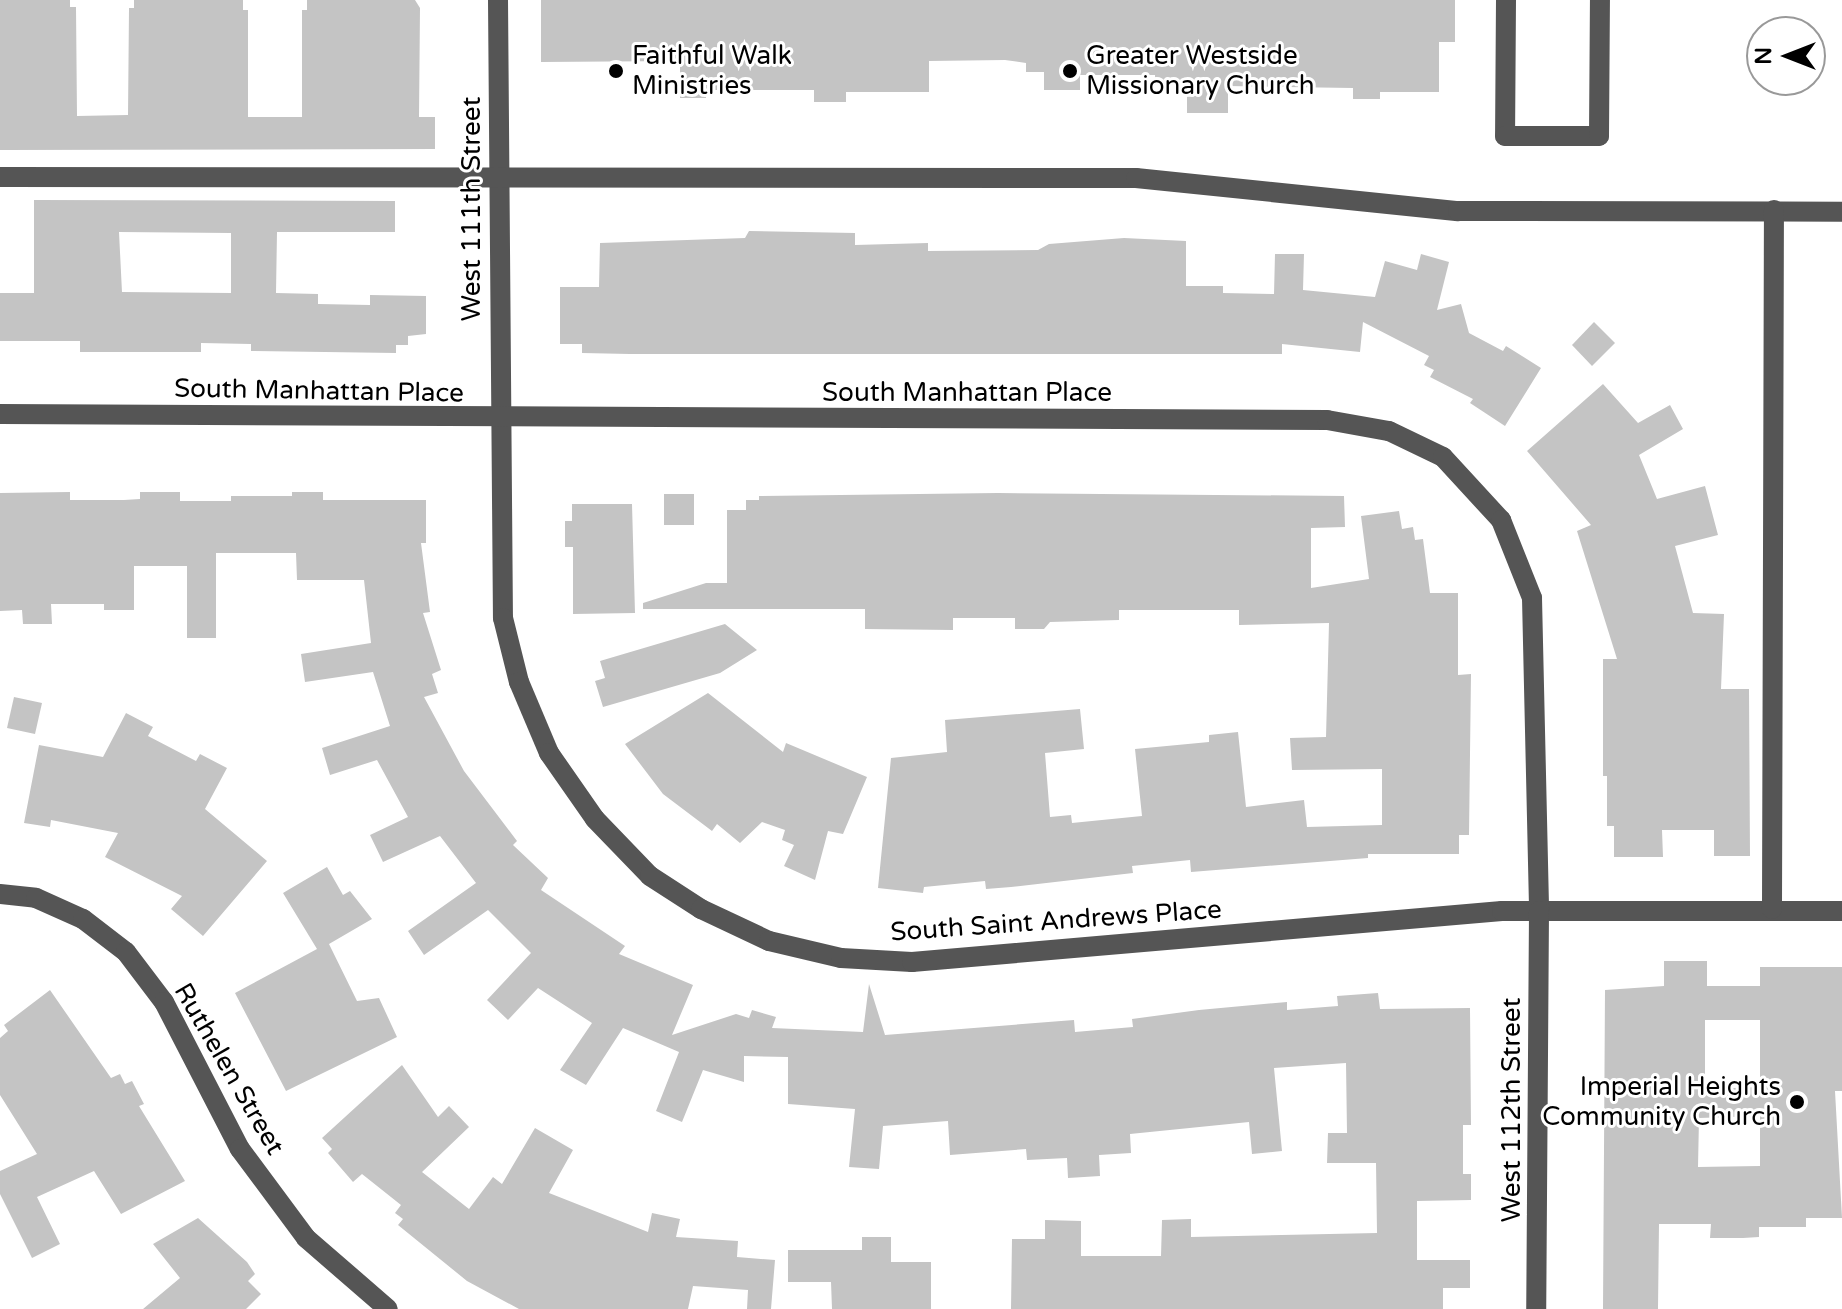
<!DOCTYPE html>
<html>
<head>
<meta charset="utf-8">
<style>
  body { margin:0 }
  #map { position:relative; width:1842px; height:1309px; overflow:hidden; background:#fff; font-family:"Varela Round",sans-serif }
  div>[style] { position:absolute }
  .building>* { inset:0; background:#c4c4c4 }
  .minor>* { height:20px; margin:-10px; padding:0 10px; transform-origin:10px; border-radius:10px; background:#555 }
  .dots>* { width:22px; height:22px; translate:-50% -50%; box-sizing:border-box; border:4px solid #fff; border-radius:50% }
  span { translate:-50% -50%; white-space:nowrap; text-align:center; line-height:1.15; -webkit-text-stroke:6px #fff; paint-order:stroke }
  .poi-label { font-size:26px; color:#000 }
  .left { translate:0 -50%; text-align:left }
  .right { translate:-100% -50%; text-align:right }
  .street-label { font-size:26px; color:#000 }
  .north { position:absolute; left:1746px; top:16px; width:80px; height:80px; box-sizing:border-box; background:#fff; border:2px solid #999; border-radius:50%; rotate:270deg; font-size:22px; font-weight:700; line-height:32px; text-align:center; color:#000 }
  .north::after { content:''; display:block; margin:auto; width:28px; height:36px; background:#000; clip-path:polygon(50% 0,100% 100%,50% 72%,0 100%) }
</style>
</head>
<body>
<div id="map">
  <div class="building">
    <i style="clip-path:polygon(0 0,70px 0,70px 7px,76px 7px,77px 116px,128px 115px,129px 8px,134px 8px,134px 0,243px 0,243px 10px,248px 10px,248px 117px,302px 117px,302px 10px,307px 10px,307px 0,415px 0,420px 8px,419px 117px,435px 117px,435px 149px,0 150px)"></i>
    <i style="clip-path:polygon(541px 0,1455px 0,1455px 42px,1439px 42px,1439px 92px,1380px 92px,1380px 99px,1353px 99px,1353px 88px,1228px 86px,1228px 113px,1187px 113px,1187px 85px,1155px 85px,1155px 75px,1080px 75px,1080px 90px,1044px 90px,1044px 72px,1026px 72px,1026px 63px,1005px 60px,929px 61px,929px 92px,846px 92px,846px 102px,814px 102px,814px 90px,706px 90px,706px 98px,680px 98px,680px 61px,541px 62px)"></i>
    <i style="clip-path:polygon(evenodd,34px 200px,395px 201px,395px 232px,277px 232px,276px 293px,318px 294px,318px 304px,370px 305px,370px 295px,426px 296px,426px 334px,408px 336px,408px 345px,396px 345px,396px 353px,251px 351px,251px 344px,201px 343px,201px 352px,80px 352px,80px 341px,0 341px,0 293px,34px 293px,34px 200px,119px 232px,231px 233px,231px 293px,122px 292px,119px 232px)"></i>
    <i style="clip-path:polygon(749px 231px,855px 233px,855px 245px,928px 243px,928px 251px,1038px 250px,1049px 244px,1124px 238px,1186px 241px,1186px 286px,1223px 286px,1223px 293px,1274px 294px,1275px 254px,1304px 254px,1303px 290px,1375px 297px,1385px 261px,1417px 270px,1421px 254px,1449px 262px,1437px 310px,1461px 304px,1469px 333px,1503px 351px,1506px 346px,1541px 368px,1505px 426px,1470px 403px,1473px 399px,1430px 377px,1434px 370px,1424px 365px,1429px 356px,1363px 322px,1360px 352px,1282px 344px,1282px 354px,630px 354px,582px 353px,582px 344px,560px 344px,560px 287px,599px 287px,600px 243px,745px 238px)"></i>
    <i style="clip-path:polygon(1594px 322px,1615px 343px,1592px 366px,1572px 345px)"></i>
    <i style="clip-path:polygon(1603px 384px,1638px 423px,1670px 405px,1683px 429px,1639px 455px,1657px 499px,1705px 486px,1718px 535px,1675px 546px,1693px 613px,1724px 614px,1721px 689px,1749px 689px,1750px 856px,1714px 856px,1714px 830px,1662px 830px,1663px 857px,1614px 857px,1614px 826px,1607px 826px,1607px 776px,1603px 776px,1603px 659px,1617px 659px,1577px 531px,1591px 525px,1527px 451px)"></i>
    <i style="clip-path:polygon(70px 492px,70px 500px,124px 500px,140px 499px,140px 492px,180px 492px,180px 501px,231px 501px,231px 496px,292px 496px,292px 492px,323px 492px,323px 500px,426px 500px,426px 543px,421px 543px,430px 612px,423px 613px,441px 670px,432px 674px,438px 693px,424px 697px,464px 771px,517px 841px,513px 845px,548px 878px,541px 890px,625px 946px,619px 954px,693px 985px,672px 1035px,736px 1014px,749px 1018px,752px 1010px,776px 1017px,772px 1028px,863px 1032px,869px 984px,885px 1035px,1074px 1020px,1075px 1032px,1133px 1027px,1132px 1019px,1199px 1010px,1287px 1002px,1287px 1010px,1338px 1006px,1337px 996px,1378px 993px,1380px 1009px,1470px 1008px,1471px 1125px,1463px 1125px,1463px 1174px,1471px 1174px,1471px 1200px,1417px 1201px,1417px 1260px,1470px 1260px,1470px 1288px,1443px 1288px,1443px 1309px,1011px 1309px,1012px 1239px,1045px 1239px,1045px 1220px,1081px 1221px,1081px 1256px,1161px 1256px,1162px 1220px,1191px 1219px,1191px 1237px,1377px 1233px,1376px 1163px,1327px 1163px,1328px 1133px,1347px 1133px,1346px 1063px,1274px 1068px,1282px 1151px,1252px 1154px,1249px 1122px,1130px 1134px,1131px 1153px,1099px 1155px,1100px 1176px,1068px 1178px,1067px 1158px,1027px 1160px,1026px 1149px,950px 1155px,948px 1121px,883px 1126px,879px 1169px,849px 1167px,855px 1109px,788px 1104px,788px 1057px,744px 1056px,744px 1082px,703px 1070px,682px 1122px,656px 1111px,679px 1052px,623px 1028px,586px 1085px,560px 1070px,592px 1023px,538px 988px,508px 1020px,487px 1000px,531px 953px,488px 910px,424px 955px,408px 931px,476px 883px,440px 836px,383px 862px,370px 835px,408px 817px,377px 760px,330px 775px,322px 748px,390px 726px,373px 672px,305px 682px,301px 654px,371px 643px,364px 580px,297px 580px,296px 553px,216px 553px,216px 638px,187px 638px,187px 566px,134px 566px,134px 610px,104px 610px,104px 604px,51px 604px,52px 624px,23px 624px,22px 610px,0 611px,0 493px)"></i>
    <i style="clip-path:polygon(998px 493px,1344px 496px,1345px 527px,1311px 528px,1311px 588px,1369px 579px,1361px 516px,1399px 511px,1402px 529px,1413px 527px,1415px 540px,1423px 539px,1430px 593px,1458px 593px,1458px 675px,1471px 674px,1469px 835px,1459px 835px,1459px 854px,1368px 854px,1368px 858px,1191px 872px,1190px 860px,1132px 866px,1133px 873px,1011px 887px,986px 889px,985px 881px,924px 887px,923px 893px,878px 888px,891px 758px,947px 752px,945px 720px,1080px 709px,1084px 749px,1045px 753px,1050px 817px,1071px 815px,1072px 823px,1142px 816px,1135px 749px,1209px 742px,1209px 735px,1238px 732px,1246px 807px,1304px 800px,1307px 827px,1382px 825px,1382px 769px,1292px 770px,1290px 738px,1326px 737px,1329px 623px,1239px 625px,1239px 610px,1119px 610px,1119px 620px,1050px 622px,1044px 629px,1015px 629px,1015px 618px,953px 618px,953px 630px,865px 629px,865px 609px,643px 609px,643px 603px,706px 583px,727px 583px,727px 510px,746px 510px,746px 500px,759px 500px,759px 496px)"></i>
    <i style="clip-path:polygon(664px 494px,694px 494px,694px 525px,664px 525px)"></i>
    <i style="clip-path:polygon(572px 504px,632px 504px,635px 613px,573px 614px,573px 547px,565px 547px,565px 521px,572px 521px)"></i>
    <i style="clip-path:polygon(725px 624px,757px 650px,720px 673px,603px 707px,595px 681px,605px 678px,600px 661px)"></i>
    <i style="clip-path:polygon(708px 693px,783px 752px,786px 743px,867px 777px,843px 834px,828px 831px,815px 880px,784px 866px,794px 845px,782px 840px,785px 830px,762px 822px,740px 843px,717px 824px,712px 831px,663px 794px,625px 744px)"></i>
    <i style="clip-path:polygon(14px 697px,42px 703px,35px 734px,7px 728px)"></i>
    <i style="clip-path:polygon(126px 713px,153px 727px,148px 736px,196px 761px,200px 754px,227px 768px,205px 809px,267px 861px,203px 936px,171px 909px,182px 896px,105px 857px,118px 833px,51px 820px,50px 827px,24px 823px,39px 745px,103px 757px)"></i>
    <i style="clip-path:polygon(327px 867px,343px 895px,350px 891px,372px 919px,329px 944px,357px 1001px,379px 998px,397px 1037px,286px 1091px,235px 993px,317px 949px,283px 893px)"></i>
    <i style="clip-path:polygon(evenodd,1664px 961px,1707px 961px,1707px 986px,1760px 986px,1760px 967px,1842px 967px,1842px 1091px,1835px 1091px,1842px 1218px,1806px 1218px,1806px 1227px,1759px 1227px,1759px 1237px,1743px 1238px,1710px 1238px,1711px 1224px,1659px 1224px,1658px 1309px,1603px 1309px,1605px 990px,1664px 986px,1664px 961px,1705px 1020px,1760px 1020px,1760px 1087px,1705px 1089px,1705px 1020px,1664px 961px,1760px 1116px,1760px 1166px,1698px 1167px,1699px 1118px,1760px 1116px)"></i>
    <i style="clip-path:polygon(50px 990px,111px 1078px,120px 1074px,125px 1084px,132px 1081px,144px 1104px,139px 1106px,185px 1181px,121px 1214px,94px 1171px,37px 1197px,60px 1244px,32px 1258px,0 1194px,0 1171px,37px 1154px,0 1095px,0 1038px,8px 1031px,4px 1025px)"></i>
    <i style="clip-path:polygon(402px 1065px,438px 1117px,449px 1106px,469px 1127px,422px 1172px,469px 1209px,493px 1177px,502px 1184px,535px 1128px,573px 1150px,549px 1193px,648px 1232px,652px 1213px,680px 1219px,676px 1237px,738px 1241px,737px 1257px,775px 1260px,771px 1309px,747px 1309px,748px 1290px,693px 1286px,688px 1309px,519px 1309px,467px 1281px,398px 1225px,403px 1219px,395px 1213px,401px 1205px,362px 1174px,353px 1182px,328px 1153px,332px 1149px,322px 1138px)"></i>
    <i style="clip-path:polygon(198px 1218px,247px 1262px,255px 1274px,248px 1281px,261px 1294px,246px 1309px,143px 1309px,180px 1278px,153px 1244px)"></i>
    <i style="clip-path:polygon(862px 1237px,891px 1237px,891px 1262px,931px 1262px,931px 1309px,832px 1309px,831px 1282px,788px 1282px,788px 1250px,862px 1250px)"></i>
  </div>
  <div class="minor">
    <i style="left:498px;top:0;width:618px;rotate:89.54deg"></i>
    <i style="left:503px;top:618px;width:66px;rotate:76deg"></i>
    <i style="left:519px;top:682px;width:77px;rotate:67.1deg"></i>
    <i style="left:549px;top:753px;width:80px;rotate:55.1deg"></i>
    <i style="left:595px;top:819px;width:79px;rotate:46deg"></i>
    <i style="left:650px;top:876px;width:61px;rotate:32.9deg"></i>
    <i style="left:701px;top:909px;width:75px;rotate:25.2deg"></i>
    <i style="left:769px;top:941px;width:74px;rotate:13.3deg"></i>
    <i style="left:841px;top:958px;width:71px;rotate:3.2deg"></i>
    <i style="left:912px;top:962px;width:592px;rotate:-4.94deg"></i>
    <i style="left:1502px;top:911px;width:340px"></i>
    <i style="left:1506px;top:0;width:136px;rotate:90.4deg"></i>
    <i style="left:1505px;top:136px;width:94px"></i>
    <i style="left:1599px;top:136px;width:136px;rotate:-89.6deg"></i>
    <i style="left:0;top:177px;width:1136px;rotate:0.05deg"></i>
    <i style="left:1136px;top:178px;width:324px;rotate:5.9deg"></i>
    <i style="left:1458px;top:211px;width:384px;rotate:0.1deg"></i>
    <i style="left:0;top:414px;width:1327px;rotate:0.26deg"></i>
    <i style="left:1327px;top:420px;width:63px;rotate:10.1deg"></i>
    <i style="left:1389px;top:431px;width:60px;rotate:25.7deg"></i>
    <i style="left:1443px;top:457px;width:86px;rotate:47.4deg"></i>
    <i style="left:1501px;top:520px;width:84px;rotate:68.3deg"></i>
    <i style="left:1532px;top:598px;width:313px;rotate:88.7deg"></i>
    <i style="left:1539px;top:911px;width:398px;rotate:90.4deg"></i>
    <i style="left:0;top:894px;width:36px;rotate:6deg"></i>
    <i style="left:36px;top:898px;width:51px;rotate:24.1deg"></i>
    <i style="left:83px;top:919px;width:54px;rotate:37.5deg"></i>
    <i style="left:126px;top:952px;width:63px;rotate:52.8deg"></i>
    <i style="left:164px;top:1002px;width:165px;rotate:62.7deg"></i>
    <i style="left:240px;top:1149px;width:111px;rotate:53.4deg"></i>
    <i style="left:306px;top:1238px;width:108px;rotate:40.9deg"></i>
    <i style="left:1772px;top:909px;width:699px;rotate:-89.84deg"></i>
  </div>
  <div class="dots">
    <i style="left:616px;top:71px;background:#000"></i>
    <i style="left:1070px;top:71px;background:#000"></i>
    <i style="left:1797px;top:1102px;background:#000"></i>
  </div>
  <div class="poi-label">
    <span class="left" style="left:632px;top:71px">Faithful Walk<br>Ministries</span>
    <span class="left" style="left:1086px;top:71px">Greater Westside<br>Missionary Church</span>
    <span class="right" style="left:1781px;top:1102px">Imperial Heights<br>Community Church</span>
  </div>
  <div class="street-label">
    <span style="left:472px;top:209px;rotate:-90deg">West 111th Street</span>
    <span style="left:319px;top:391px;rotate:1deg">South Manhattan Place</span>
    <span style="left:967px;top:393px">South Manhattan Place</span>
    <span style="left:1056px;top:921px;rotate:-4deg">South Saint Andrews Place</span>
    <span style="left:229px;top:1069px;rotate:60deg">Ruthelen Street</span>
    <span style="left:1512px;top:1110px;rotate:-90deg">West 112th Street</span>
  </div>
  <div class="north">N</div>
</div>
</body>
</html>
